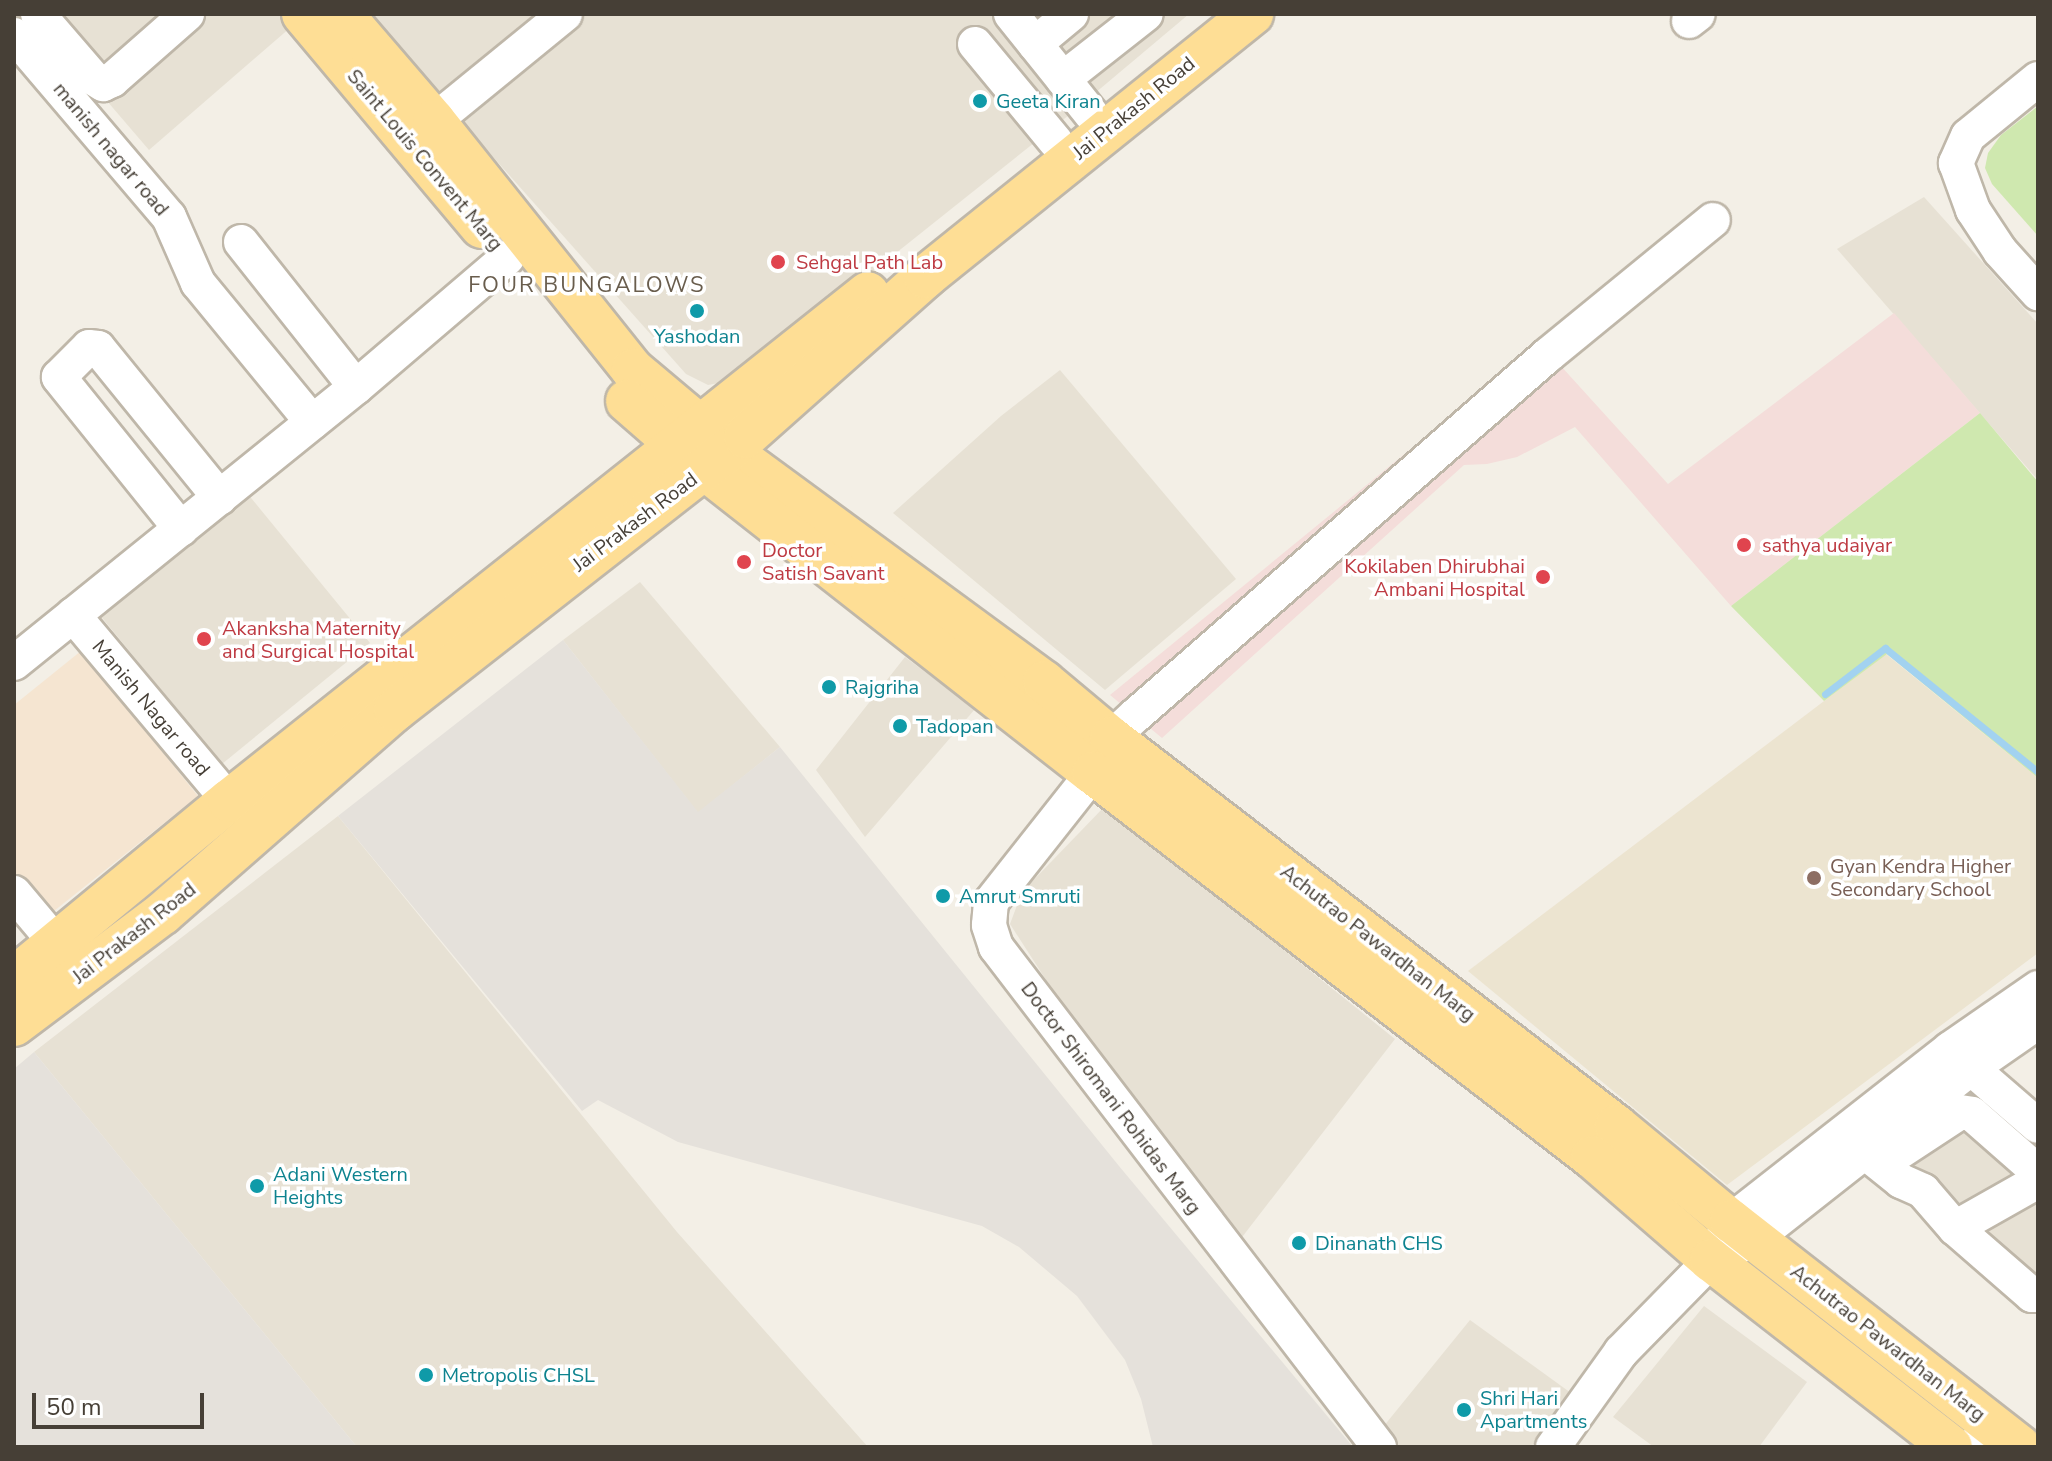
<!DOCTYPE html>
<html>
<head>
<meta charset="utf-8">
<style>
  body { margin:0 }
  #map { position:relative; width:2052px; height:1461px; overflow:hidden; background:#f3efe6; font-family:"Nunito Sans",sans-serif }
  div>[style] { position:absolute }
  .residential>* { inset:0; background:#e7e1d4 }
  .commercial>* { inset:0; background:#f5e5d1 }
  .industrial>* { inset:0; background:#e5e1db }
  .education>* { inset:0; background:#ece4d0 }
  .medical>* { inset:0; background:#f4ddda }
  .green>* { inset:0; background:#cfe8af }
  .stream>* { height:7px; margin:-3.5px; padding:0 3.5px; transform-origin:3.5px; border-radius:3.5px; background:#a2d2f0 }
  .roads { filter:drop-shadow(2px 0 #bfb7a9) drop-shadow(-2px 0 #bfb7a9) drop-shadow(0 2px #bfb7a9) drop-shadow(0 -2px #bfb7a9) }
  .minor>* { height:34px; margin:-17px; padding:0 17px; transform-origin:17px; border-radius:17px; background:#fff }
  .major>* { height:42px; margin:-21px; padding:0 21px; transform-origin:21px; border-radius:21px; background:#fede95 }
  .dots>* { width:22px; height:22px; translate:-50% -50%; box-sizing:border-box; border:4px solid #fff; border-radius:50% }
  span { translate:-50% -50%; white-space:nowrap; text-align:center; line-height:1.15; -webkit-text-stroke:7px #fff; paint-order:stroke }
  .culture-label { font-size:20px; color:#0d838f }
  .left { translate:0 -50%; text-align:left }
  .street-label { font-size:20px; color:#463f36 }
  .health-label { font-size:20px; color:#be3a42 }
  .right { translate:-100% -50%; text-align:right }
  .education-label { font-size:20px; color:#785e54 }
  .neighbourhood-label { font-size:22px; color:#695d4d; letter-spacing:2px }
  .frame { position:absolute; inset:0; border:16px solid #463f36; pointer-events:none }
  .scale { position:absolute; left:32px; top:1393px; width:172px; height:36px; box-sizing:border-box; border:4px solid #463f36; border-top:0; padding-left:10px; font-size:24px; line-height:28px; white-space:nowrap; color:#463f36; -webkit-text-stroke:6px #fff; paint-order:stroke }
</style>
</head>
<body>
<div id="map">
  <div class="residential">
    <i style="clip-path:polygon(15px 14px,195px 14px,92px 104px)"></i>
    <i style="clip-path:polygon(206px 14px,292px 14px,298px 21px,149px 150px,107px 101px)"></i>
    <i style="clip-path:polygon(366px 14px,1189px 14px,1069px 115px,797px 332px,729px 381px,708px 385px,686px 374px)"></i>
    <i style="clip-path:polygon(1924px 197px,2038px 324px,2038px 480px,1837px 249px)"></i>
    <i style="clip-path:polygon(1060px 370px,1236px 579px,1105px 690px,893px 513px,1001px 416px)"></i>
    <i style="clip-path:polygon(247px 493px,370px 643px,222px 764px,99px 614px)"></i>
    <i style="clip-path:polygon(640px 582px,780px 747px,698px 813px,563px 640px)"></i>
    <i style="clip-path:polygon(905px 657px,975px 709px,865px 837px,816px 770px)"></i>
    <i style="clip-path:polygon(1105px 806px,1395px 1039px,1236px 1245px,1057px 997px,1010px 924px,1022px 892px)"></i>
    <i style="clip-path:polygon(338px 816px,677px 1232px,868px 1447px,357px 1447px,34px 1052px)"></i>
    <i style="clip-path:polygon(1968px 1093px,2038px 1152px,2038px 1311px,1863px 1160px)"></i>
    <i style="clip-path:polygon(1704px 1306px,1807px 1382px,1759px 1447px,1654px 1447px,1613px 1417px)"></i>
    <i style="clip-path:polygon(1470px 1320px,1571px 1393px,1531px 1447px,1399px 1447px,1379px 1432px)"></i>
  </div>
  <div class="commercial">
    <i style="clip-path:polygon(81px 651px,198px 796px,49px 915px,14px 871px,14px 705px)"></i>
  </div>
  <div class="industrial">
    <i style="clip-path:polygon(563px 640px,698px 812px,780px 747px,1119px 1166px,1353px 1447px,1153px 1447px,1141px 1399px,1125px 1360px,1077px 1296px,1019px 1247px,982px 1226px,678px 1142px,598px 1100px,582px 1111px,338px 816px)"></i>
    <i style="clip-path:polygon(34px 1052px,357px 1447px,14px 1447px,14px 1069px)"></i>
  </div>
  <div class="education">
    <i style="clip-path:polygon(1886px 654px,2038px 778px,2038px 953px,1727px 1185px,1468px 971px)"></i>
  </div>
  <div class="medical">
    <i style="clip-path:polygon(1894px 313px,1980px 413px,1731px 606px,1575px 427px,1517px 457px,1487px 464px,1464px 465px,1162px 738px,1110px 695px,1540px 343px,1668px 484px)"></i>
  </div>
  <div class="green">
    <i style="clip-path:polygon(2038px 106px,2038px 236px,1992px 184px,1985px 168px,1988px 153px,2001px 135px)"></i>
    <i style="clip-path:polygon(1980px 413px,2038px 482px,2038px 778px,1887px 654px,1824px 701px,1731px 606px)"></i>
  </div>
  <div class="stream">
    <i style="left:1825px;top:694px;width:76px;rotate:-37.5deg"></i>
    <i style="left:1885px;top:648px;width:197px;rotate:39deg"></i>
  </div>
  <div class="roads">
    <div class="minor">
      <i style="left:38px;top:14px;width:84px;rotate:49.3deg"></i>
      <i style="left:93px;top:78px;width:12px;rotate:31deg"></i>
      <i style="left:103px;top:84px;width:10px;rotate:-24deg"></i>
      <i style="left:112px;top:80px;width:100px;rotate:-41.3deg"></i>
      <i style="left:1011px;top:14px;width:128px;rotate:51.3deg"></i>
      <i style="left:1689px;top:21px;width:11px;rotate:-38deg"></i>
      <i style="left:14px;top:35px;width:239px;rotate:49.6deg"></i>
      <i style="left:169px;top:217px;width:72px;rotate:66.3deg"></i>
      <i style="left:198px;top:283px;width:180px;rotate:50.6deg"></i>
      <i style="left:975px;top:44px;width:127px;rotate:50.4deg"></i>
      <i style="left:1035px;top:44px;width:47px;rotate:-39.8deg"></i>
      <i style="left:1063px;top:79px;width:105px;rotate:-38.1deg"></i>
      <i style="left:2038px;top:79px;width:90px;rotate:140.8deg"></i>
      <i style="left:1968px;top:136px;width:30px;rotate:114deg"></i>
      <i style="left:1956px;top:163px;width:50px;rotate:70.1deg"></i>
      <i style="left:1973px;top:210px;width:49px;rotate:56.6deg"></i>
      <i style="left:2000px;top:251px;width:57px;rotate:47.9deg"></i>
      <i style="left:434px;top:121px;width:169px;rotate:-39.2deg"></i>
      <i style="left:241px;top:242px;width:185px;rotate:51.6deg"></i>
      <i style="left:181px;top:529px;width:195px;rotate:-128.8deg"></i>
      <i style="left:59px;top:377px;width:42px;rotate:-45deg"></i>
      <i style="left:89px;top:347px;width:9px;rotate:6deg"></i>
      <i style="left:98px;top:348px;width:193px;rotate:50.9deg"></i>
      <i style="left:73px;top:615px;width:243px;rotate:50deg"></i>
      <i style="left:14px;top:663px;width:439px;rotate:-38.9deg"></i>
      <i style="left:356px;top:387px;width:199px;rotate:-40.5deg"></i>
      <i style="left:14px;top:893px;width:65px;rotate:50deg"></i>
      <i style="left:1956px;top:1055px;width:108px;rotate:40.9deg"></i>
      <i style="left:1865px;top:1152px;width:46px;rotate:38.9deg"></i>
      <i style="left:1901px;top:1181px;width:24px;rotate:24deg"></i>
      <i style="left:1923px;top:1191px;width:49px;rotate:49.1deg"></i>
      <i style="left:1955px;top:1228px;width:102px;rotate:41deg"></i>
      <i style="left:2032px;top:1295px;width:6px"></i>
      <i style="left:1887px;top:1160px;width:87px;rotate:-33.3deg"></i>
      <i style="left:1960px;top:1112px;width:12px;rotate:9deg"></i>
      <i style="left:1972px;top:1114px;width:88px;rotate:41.3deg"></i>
      <i style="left:1955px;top:1228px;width:95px;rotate:-29.5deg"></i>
      <i style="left:1733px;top:1249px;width:23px;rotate:-25deg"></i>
      <i style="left:1754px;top:1239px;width:275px;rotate:-38.2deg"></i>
      <i style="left:1970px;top:1069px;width:83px;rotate:-34.7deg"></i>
      <i style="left:1379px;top:1447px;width:630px;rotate:-127.45deg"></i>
      <i style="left:996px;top:947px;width:23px;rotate:-108deg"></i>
      <i style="left:989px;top:925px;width:23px;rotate:-85deg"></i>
      <i style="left:991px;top:902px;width:164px;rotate:-51.7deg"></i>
      <i style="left:1093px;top:773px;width:39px;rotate:-63deg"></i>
      <i style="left:1111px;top:738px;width:34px;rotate:-43deg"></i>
      <i style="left:1136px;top:715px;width:547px;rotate:-41.15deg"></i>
      <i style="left:1548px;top:355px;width:213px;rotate:-39.3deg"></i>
      <i style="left:1553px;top:1447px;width:117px;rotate:-54.4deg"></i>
      <i style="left:1621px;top:1352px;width:129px;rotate:-45.6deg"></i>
      <i style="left:1711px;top:1260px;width:44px;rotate:-62.9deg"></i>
      <i style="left:1731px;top:1221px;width:278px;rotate:-38.1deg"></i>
      <i style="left:1950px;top:1049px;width:107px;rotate:-34.7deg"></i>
      <i style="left:1971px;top:1447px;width:33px;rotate:-40deg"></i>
    </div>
    <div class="major">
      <i style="left:303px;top:14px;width:278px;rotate:50deg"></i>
      <i style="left:342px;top:14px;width:141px;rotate:49.3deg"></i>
      <i style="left:434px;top:121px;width:319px;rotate:51.4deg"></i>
      <i style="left:633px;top:370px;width:124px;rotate:40.1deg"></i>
      <i style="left:728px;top:450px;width:392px;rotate:36.3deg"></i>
      <i style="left:1044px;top:682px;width:87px;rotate:39.9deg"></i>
      <i style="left:1111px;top:738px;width:637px;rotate:37.54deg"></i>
      <i style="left:1616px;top:1126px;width:149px;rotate:39.6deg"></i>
      <i style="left:1731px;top:1221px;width:367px;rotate:38deg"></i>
      <i style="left:627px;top:401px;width:103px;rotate:41.1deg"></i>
      <i style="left:705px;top:469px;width:493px;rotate:38.1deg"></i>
      <i style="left:1093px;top:773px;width:630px;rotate:37.58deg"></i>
      <i style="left:1592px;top:1157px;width:157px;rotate:40.9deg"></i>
      <i style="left:1711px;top:1260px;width:304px;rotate:37.9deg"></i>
      <i style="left:14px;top:978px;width:278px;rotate:-39.5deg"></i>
      <i style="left:229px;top:801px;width:816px;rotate:-38.48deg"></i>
      <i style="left:14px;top:1025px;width:186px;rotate:-36.9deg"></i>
      <i style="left:163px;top:913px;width:308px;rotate:-41.2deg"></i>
      <i style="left:395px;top:710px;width:444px;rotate:-38deg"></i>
      <i style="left:745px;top:437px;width:241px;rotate:-41.6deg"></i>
      <i style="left:925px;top:277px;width:420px;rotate:-38.8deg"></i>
    </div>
  </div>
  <div class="dots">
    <i style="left:980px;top:101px;background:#0f9aa8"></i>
    <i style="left:778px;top:262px;background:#e0444e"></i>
    <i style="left:697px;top:311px;background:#0f9aa8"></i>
    <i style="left:1744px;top:545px;background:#e0444e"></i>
    <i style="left:744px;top:562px;background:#e0444e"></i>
    <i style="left:1543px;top:577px;background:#e0444e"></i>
    <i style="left:204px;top:639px;background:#e0444e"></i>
    <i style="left:829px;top:687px;background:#0f9aa8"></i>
    <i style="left:900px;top:726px;background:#0f9aa8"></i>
    <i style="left:1814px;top:878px;background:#8d6e63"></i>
    <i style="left:943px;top:896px;background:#0f9aa8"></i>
    <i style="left:257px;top:1186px;background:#0f9aa8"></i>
    <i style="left:1299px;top:1243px;background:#0f9aa8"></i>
    <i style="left:426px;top:1375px;background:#0f9aa8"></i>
    <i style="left:1464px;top:1410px;background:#0f9aa8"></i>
  </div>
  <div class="culture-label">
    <span class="left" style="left:996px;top:101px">Geeta Kiran</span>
    <span style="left:697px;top:336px">Yashodan</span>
    <span class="left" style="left:845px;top:687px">Rajgriha</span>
    <span class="left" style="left:916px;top:726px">Tadopan</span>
    <span class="left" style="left:959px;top:896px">Amrut Smruti</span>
    <span class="left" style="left:273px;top:1186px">Adani Western<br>Heights</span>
    <span class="left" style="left:1315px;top:1243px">Dinanath CHS</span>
    <span class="left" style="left:442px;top:1375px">Metropolis CHSL</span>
    <span class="left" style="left:1480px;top:1410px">Shri Hari<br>Apartments</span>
  </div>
  <div class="street-label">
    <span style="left:1134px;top:108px;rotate:-39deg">Jai Prakash Road</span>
    <span style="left:111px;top:149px;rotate:50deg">manish nagar road</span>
    <span style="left:425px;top:160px;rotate:50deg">Saint Louis Convent Marg</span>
    <span style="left:635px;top:522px;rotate:-37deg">Jai Prakash Road</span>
    <span style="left:151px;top:708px;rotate:50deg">Manish Nagar road</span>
    <span style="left:134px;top:933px;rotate:-38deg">Jai Prakash Road</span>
    <span style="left:1378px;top:943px;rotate:38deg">Achutrao Pawardhan Marg</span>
    <span style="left:1111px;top:1098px;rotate:53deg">Doctor Shiromani Rohidas Marg</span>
    <span style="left:1888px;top:1343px;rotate:38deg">Achutrao Pawardhan Marg</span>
  </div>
  <div class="health-label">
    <span class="left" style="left:796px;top:262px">Sehgal Path Lab</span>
    <span class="left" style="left:1762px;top:545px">sathya udaiyar</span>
    <span class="left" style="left:762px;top:562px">Doctor<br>Satish Savant</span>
    <span class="right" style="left:1525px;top:578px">Kokilaben Dhirubhai<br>Ambani Hospital</span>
    <span class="left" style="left:222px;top:640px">Akanksha Maternity<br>and Surgical Hospital</span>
  </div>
  <div class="education-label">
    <span class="left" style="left:1830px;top:878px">Gyan Kendra Higher<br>Secondary School</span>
  </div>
  <div class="neighbourhood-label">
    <span style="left:587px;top:286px">FOUR BUNGALOWS</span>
  </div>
  <div class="frame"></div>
  <div class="scale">50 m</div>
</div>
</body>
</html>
